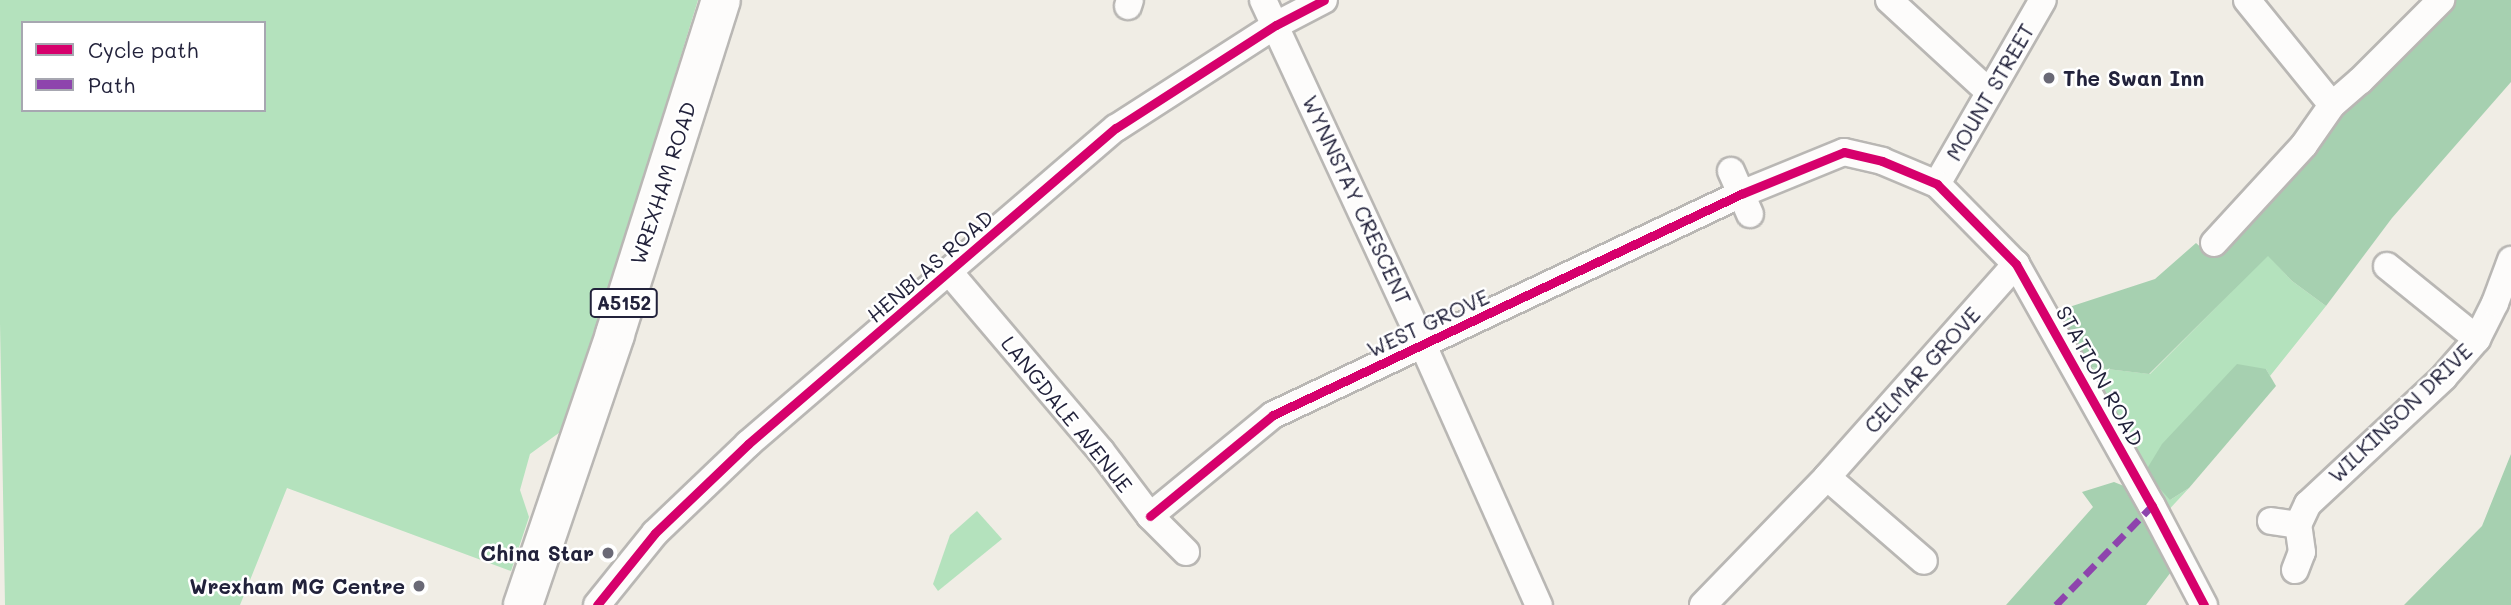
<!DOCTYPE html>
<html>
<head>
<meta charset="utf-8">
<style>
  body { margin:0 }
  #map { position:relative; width:2511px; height:605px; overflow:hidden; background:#f0ede5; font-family:Mali,sans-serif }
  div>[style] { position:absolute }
  .green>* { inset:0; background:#b4e2bd }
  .forest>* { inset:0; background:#a6d0b0 }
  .roads { filter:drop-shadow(2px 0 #b9b7b4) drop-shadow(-2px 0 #b9b7b4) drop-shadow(0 2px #b9b7b4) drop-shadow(0 -2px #b9b7b4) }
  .minor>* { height:26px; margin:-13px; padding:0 13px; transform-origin:13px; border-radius:13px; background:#fdfcfb }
  .primary>* { height:38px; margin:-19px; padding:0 19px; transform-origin:19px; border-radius:19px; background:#fdfcfb }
  .quiet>* { height:7px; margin-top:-3.5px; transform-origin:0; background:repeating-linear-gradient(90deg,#8e44ad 0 14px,transparent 0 21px) }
  .cycleway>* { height:9px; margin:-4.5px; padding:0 4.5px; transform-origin:4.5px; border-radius:4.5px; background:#d6006c }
  .dots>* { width:19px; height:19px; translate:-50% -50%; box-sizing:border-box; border:4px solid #fff; border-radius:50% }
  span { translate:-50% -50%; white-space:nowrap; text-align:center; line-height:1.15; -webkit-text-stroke:5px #fff; paint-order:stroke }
  .shield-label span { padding:2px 5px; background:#fff; border:2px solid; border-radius:5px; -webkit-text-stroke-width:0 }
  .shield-label { font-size:19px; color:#22223b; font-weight:700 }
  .poi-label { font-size:21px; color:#22223b; font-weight:700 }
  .left { translate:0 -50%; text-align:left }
  .right { translate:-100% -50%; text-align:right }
  .street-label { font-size:21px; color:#22223b }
  .legend { position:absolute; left:21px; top:21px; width:245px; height:91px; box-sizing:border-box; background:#fff; border:2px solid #a7a7b1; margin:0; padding:9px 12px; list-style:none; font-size:21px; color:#22223b }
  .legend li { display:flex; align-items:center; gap:14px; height:35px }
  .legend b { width:35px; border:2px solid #a7a7b1 }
</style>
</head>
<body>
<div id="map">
  <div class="green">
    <i style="clip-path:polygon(evenodd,0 0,698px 0,567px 427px,530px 454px,520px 490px,529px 517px,511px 571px,287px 488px,240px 605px,5px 605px,0 323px,0 0,23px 23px,264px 23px,264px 110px,23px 110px,23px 23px)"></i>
    <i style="clip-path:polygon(2268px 255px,2292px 281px,2326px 306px,2270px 376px,2266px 369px,2170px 500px,2189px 488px,2164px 515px,2086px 373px,2090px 367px,2150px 374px)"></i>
    <i style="clip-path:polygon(977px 511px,1002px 539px,938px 591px,933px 584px,950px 535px)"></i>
  </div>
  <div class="forest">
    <i style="clip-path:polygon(2451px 0,2511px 0,2511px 82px,2392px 218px,2326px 306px,2292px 281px,2268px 256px,2149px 374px,2090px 367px,2057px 311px,2155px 279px,2196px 243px,2206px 252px,2334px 125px)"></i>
    <i style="clip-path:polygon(2237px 364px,2266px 369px,2276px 386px,2189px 488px,2170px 500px,2145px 472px,2162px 444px)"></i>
    <i style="clip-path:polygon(2511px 454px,2511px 605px,2404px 605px,2482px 526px)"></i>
    <i style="clip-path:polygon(2114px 482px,2139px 492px,2177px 564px,2146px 605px,2006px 605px,2093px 507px,2082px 492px)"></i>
  </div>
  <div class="roads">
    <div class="minor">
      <i style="left:1263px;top:0;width:380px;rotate:65.1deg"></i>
      <i style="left:1423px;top:345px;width:285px;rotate:66deg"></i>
      <i style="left:1889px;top:0;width:136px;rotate:42.6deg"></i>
      <i style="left:2247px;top:0;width:135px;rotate:51deg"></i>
      <i style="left:1128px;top:6px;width:6px;rotate:-72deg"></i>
      <i style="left:1731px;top:171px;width:47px;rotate:66.2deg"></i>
      <i style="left:1937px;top:184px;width:212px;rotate:-60.1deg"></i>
      <i style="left:2214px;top:243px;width:133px;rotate:-47.4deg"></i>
      <i style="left:2304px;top:145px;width:49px;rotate:-55deg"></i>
      <i style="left:2332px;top:105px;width:37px;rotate:-41deg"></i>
      <i style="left:2360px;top:81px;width:115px;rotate:-45deg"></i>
      <i style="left:2387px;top:266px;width:116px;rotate:39deg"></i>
      <i style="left:950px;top:273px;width:233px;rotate:49.7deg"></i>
      <i style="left:1101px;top:451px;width:81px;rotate:53deg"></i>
      <i style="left:1150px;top:516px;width:51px;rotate:45deg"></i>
      <i style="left:1827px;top:477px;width:128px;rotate:40.9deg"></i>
      <i style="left:1150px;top:516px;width:159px;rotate:-39.4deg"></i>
      <i style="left:1273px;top:415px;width:518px;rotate:-25.28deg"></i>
      <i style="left:1741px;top:194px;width:111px;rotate:-22.2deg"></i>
      <i style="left:1844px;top:152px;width:39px;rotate:13deg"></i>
      <i style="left:1882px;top:161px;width:60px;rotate:22.7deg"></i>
      <i style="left:1937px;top:184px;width:112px;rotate:45.4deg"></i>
      <i style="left:2016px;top:264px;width:278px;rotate:60.7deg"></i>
      <i style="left:2152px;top:506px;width:112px;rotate:62.3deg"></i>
      <i style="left:2271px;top:521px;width:27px;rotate:8deg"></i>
      <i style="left:2295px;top:570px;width:19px;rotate:-69deg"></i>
      <i style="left:2302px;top:552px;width:27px;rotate:-98deg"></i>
      <i style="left:2298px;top:525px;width:23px;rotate:-65deg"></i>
      <i style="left:2308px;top:504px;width:186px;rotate:-43deg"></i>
      <i style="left:2444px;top:377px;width:50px;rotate:-49deg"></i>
      <i style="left:2477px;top:339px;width:40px;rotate:-63.4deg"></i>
      <i style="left:2495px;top:303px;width:46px;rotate:-69.6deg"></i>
      <i style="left:597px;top:605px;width:92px;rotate:-51.1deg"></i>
      <i style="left:655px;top:533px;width:129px;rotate:-43.7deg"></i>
      <i style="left:748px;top:444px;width:485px;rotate:-40.7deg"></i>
      <i style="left:1116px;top:128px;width:190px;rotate:-32.8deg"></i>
      <i style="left:1276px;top:25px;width:54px;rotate:-27.5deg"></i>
      <i style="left:1703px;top:605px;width:178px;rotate:-45.9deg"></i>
      <i style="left:1827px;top:477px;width:285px;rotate:-48.4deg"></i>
    </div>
    <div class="primary">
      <i style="left:523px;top:605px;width:286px;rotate:-71.2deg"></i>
      <i style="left:615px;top:334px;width:350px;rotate:-72.4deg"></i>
    </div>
  </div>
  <div class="quiet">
    <i style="left:2056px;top:605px;width:138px;rotate:-45.9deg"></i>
  </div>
  <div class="cycleway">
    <i style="left:1150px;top:516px;width:159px;rotate:-39.4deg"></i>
    <i style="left:1273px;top:415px;width:518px;rotate:-25.28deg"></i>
    <i style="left:1741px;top:194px;width:111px;rotate:-22.2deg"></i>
    <i style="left:1844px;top:152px;width:39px;rotate:13deg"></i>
    <i style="left:1882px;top:161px;width:60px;rotate:22.7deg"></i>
    <i style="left:1937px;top:184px;width:112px;rotate:45.4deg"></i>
    <i style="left:2016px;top:264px;width:278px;rotate:60.7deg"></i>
    <i style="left:2152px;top:506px;width:112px;rotate:62.3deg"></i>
    <i style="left:597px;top:605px;width:92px;rotate:-51.1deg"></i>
    <i style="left:655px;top:533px;width:129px;rotate:-43.7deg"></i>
    <i style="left:748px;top:444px;width:485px;rotate:-40.7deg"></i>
    <i style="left:1116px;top:128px;width:190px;rotate:-32.8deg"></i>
    <i style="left:1276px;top:25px;width:54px;rotate:-27.5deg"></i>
  </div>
  <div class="dots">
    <i style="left:2049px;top:78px;background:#6a6976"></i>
    <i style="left:608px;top:553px;background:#6a6976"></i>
    <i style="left:419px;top:586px;background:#6a6976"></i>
  </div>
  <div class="shield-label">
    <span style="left:624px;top:303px">A5152</span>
  </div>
  <div class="poi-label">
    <span class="left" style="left:2063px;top:78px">The Swan Inn</span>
    <span class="right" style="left:594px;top:553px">China Star</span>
    <span class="right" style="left:405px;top:586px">Wrexham MG Centre</span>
  </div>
  <div class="street-label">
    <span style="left:1990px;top:92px;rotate:-60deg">MOUNT STREET</span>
    <span style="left:663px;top:183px;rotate:-72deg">WREXHAM ROAD</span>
    <span style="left:1357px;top:200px;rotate:65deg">WYNNSTAY CRESCENT</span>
    <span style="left:930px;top:266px;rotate:-41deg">HENBLAS ROAD</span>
    <span style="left:1428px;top:323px;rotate:-25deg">WEST GROVE</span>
    <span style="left:1922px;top:370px;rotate:-48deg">CELMAR GROVE</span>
    <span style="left:2100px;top:376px;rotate:61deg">STATION ROAD</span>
    <span style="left:2400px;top:413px;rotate:-44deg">WILKINSON DRIVE</span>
    <span style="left:1067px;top:414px;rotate:51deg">LANGDALE AVENUE</span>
  </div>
  <ul class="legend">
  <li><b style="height:9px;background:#d6006c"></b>Cycle path</li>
  <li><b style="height:9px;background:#8e44ad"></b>Path</li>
  </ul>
</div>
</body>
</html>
